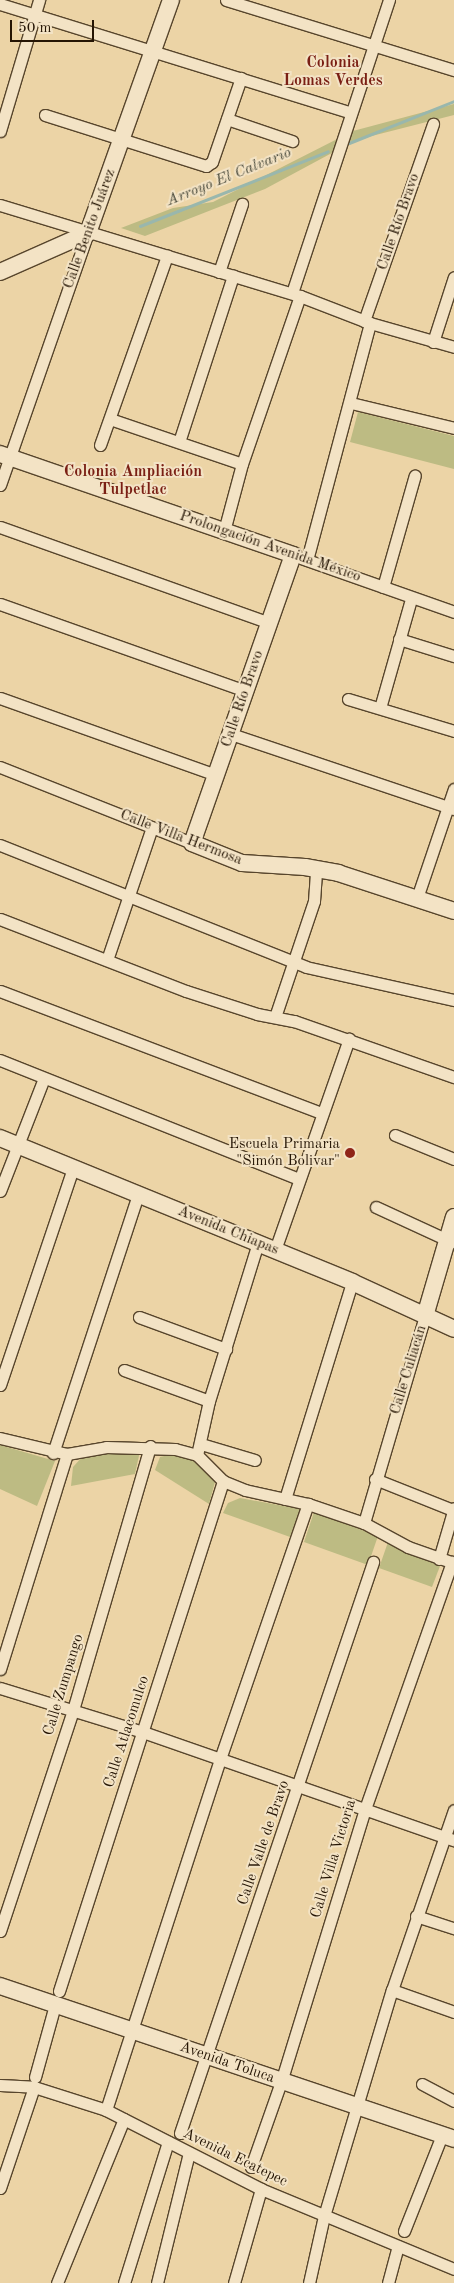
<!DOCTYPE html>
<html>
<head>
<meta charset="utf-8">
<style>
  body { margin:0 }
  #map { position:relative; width:454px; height:2283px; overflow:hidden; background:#ecd4a6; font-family:"Old Standard TT",serif }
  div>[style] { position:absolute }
  .green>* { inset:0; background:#bdbb83 }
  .stream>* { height:3px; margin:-1.5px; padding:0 1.5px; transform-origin:1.5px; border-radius:1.5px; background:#99b7ad }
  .roads { filter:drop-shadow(1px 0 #57452c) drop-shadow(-1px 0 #57452c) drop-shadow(0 1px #57452c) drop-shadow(0 -1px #57452c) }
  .street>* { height:11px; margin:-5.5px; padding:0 5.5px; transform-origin:5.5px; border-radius:5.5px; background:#f3e3c5 }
  .secondary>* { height:16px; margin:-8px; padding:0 8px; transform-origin:8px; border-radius:8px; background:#f3e3c5 }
  .dots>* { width:14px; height:14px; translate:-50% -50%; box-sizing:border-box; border:2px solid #f3e3c5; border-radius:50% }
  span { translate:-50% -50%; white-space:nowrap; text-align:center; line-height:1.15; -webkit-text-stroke:4px #f3e3c5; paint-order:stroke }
  .street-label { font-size:15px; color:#251504 }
  .poi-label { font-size:15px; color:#251504 }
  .right { translate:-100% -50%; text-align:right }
  .neighbourhood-label { font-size:16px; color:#7a1f14; font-weight:700 }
  .water-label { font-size:16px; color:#4e4e3f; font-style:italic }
  .scale { position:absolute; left:10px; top:20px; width:84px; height:22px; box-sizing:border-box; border:2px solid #251504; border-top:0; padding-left:6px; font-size:15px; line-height:18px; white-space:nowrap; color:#251504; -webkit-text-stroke:4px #f3e3c5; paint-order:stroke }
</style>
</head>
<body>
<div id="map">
  <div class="green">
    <i style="clip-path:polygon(454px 104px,454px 115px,356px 140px,265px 189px,145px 236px,121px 228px,173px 208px,213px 202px,353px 131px)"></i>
    <i style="clip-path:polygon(358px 412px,454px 436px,454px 469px,350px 442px)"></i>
    <i style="clip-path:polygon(0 1445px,55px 1461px,37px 1506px,0 1489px)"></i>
    <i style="clip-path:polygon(120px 1450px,140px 1451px,135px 1474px,71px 1486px,73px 1467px,83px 1456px)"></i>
    <i style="clip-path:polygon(173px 1454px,197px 1460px,215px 1482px,209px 1504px,155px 1470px,160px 1457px)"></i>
    <i style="clip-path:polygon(240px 1498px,300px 1509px,290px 1537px,223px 1513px,228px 1503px)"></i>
    <i style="clip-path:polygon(314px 1512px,378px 1536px,368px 1565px,304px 1542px)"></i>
    <i style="clip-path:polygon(388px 1542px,440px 1566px,432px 1587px,379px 1568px)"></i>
  </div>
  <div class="stream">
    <i style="left:349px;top:143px;width:113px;rotate:-21.8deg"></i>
    <i style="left:140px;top:226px;width:202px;rotate:-21.7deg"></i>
  </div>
  <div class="roads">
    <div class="street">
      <i style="left:226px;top:0;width:239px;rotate:17.1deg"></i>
      <i style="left:0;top:4px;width:365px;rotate:17.2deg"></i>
      <i style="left:45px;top:115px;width:169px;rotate:17.6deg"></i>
      <i style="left:206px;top:166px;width:7px;rotate:-34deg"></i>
      <i style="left:212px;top:162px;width:89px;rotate:-71deg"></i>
      <i style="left:227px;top:119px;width:69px;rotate:18.7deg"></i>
      <i style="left:0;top:131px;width:137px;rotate:-73.4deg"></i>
      <i style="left:0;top:205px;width:313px;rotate:16.9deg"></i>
      <i style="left:300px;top:296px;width:75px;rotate:21.1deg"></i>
      <i style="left:370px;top:323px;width:87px;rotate:15.9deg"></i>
      <i style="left:219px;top:272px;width:72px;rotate:-71.3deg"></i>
      <i style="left:292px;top:293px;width:309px;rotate:-71.7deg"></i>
      <i style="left:364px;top:321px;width:209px;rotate:-70.7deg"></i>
      <i style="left:433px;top:342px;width:68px;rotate:-72.1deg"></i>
      <i style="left:351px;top:403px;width:106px;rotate:13.6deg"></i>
      <i style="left:110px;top:419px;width:139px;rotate:18.8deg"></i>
      <i style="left:179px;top:442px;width:175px;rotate:-72deg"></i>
      <i style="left:100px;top:445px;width:201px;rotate:-70.5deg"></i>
      <i style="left:0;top:485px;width:267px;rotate:-70.8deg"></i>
      <i style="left:0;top:527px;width:286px;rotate:19.6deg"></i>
      <i style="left:224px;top:531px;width:69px;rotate:-75deg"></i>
      <i style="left:242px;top:464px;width:178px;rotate:-71deg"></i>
      <i style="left:301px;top:558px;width:162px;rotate:19.4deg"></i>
      <i style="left:307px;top:560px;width:245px;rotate:-75.1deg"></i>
      <i style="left:383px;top:587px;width:116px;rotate:-74.1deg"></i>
      <i style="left:0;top:604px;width:261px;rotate:19.5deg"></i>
      <i style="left:399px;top:639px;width:58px;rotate:17.2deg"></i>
      <i style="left:0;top:698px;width:229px;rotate:19.6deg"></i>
      <i style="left:348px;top:699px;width:111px;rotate:16.8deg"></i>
      <i style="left:380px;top:708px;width:113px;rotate:-74.1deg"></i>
      <i style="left:231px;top:734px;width:235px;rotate:18.6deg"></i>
      <i style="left:0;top:767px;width:206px;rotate:21.6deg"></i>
      <i style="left:0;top:845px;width:329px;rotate:21.7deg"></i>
      <i style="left:306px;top:967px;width:152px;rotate:12.6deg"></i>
      <i style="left:417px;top:898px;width:115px;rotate:-71.3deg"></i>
      <i style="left:0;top:919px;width:199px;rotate:21.2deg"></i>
      <i style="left:186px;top:991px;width:75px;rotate:17.9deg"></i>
      <i style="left:257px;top:1014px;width:38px;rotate:11deg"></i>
      <i style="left:294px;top:1021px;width:170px;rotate:19.3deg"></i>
      <i style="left:107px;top:960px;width:140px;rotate:-71.3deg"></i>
      <i style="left:0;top:991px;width:344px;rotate:20.8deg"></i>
      <i style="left:275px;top:1017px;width:122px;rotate:-71.4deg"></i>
      <i style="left:314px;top:901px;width:32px;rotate:-86deg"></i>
      <i style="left:0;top:1060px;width:322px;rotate:21.7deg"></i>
      <i style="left:395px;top:1135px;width:64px;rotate:22.1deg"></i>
      <i style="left:0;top:1191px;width:121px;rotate:-68.7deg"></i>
      <i style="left:376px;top:1207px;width:84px;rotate:24.7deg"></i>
      <i style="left:275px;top:1250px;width:224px;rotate:-70.7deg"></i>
      <i style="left:139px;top:1317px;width:93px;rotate:20.2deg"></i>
      <i style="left:124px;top:1370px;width:90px;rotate:20deg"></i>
      <i style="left:0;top:1385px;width:229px;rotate:-71.4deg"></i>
      <i style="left:0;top:1438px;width:69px;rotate:13.4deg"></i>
      <i style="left:67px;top:1454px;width:40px;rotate:-10deg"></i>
      <i style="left:106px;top:1447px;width:69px;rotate:1.7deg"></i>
      <i style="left:175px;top:1449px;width:23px;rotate:15deg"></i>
      <i style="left:197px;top:1455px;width:37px;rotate:45deg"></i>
      <i style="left:223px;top:1481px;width:24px;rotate:22deg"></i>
      <i style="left:245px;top:1490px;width:65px;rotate:12.5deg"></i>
      <i style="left:308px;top:1504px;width:59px;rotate:18.7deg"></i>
      <i style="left:364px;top:1523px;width:50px;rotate:28.6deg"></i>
      <i style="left:408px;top:1547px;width:49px;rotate:19.2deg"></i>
      <i style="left:201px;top:1444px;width:56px;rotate:16.5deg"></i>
      <i style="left:53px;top:1453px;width:273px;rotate:-71.8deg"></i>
      <i style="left:197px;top:1455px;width:55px;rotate:-77.5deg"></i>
      <i style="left:209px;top:1401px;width:165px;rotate:-72.8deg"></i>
      <i style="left:375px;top:1479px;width:84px;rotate:21.7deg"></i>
      <i style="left:285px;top:1499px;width:227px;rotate:-72.8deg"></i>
      <i style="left:364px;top:1523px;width:216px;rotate:-73.6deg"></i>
      <i style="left:439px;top:1559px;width:53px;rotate:-73.6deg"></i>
      <i style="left:0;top:1669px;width:225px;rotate:-72.7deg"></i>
      <i style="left:0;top:1688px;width:150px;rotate:17.1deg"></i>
      <i style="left:143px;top:1732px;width:329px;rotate:19.2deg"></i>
      <i style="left:416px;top:1916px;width:40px;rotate:18deg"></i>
      <i style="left:0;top:1931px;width:233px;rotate:-71.7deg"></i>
      <i style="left:73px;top:1710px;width:275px;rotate:-73.7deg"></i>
      <i style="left:392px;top:1990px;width:66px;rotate:19.5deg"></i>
      <i style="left:59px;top:1991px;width:536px;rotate:-72.17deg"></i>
      <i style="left:35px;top:2077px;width:75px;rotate:-74.5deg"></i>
      <i style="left:422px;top:2084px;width:36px;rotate:28deg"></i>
      <i style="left:0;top:2085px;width:34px;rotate:3deg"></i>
      <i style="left:34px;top:2087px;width:76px;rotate:17.7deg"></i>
      <i style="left:106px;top:2110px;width:174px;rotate:27deg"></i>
      <i style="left:261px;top:2189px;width:209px;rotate:22.5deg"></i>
      <i style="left:106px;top:2110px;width:369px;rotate:-72deg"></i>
      <i style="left:220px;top:1759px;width:270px;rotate:-71deg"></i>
      <i style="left:180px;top:2133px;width:603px;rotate:-71.32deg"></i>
      <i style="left:251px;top:2167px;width:90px;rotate:-70.6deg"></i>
      <i style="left:281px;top:2082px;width:286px;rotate:-72.9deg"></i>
      <i style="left:365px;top:1809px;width:262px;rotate:-70.6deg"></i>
      <i style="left:0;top:2188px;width:107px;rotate:-71.4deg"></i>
      <i style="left:404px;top:2231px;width:103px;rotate:-68.4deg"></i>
      <i style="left:57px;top:2283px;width:177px;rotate:-67.8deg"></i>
      <i style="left:124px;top:2283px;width:148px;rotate:-72.7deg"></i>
      <i style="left:157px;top:2283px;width:134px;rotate:-76.2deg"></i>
      <i style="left:234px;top:2283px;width:98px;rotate:-74deg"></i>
      <i style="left:309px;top:2283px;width:69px;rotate:-77.4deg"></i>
      <i style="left:324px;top:2216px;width:236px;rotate:-73.3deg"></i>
      <i style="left:392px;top:1990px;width:190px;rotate:-71deg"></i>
      <i style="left:388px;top:2283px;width:38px;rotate:-75deg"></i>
    </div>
    <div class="secondary">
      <i style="left:0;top:272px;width:96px;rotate:-23.9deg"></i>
      <i style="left:88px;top:233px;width:247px;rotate:-70.4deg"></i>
      <i style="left:0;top:454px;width:310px;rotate:19deg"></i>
      <i style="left:293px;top:555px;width:305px;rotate:109.3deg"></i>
      <i style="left:192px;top:843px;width:54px;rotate:21.8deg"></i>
      <i style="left:242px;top:863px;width:63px;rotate:3.6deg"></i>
      <i style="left:305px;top:867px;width:34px;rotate:10deg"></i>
      <i style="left:338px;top:873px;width:122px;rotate:18.1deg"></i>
      <i style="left:0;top:1138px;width:380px;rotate:22.2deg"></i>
      <i style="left:352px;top:1282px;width:112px;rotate:24.7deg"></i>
      <i style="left:425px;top:1316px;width:103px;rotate:-73.7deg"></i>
      <i style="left:0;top:1986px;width:479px;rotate:18.6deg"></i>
    </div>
  </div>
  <div class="dots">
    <i style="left:350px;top:1153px;background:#8f2418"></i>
  </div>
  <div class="street-label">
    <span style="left:399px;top:222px;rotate:-71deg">Calle Río Bravo</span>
    <span style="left:90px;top:229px;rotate:-70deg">Calle Benito Juárez</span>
    <span style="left:270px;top:547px;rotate:19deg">Prolongación Avenida México</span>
    <span style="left:243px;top:699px;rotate:-71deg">Calle Río Bravo</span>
    <span style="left:181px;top:838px;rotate:21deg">Calle Villa Hermosa</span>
    <span style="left:228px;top:1231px;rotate:22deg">Avenida Chiapas</span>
    <span style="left:409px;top:1370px;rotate:-73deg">Calle Culiacán</span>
    <span style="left:64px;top:1685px;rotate:-73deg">Calle Zumpango</span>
    <span style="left:127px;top:1732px;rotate:-72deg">Calle Atlacomulco</span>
    <span style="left:264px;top:1843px;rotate:-71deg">Calle Valle de Bravo</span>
    <span style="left:334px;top:1859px;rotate:-73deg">Calle Villa Victoria</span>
    <span style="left:227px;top:2063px;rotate:19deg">Avenida Toluca</span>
    <span style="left:235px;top:2158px;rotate:26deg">Avenida Ecatepec</span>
  </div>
  <div class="poi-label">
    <span class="right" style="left:340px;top:1153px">Escuela Primaria<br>"Simón Bolivar"</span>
  </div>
  <div class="neighbourhood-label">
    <span style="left:333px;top:72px">Colonia<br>Lomas Verdes</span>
    <span style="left:133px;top:481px">Colonia Ampliación<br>Tulpetlac</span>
  </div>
  <div class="water-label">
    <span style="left:229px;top:177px;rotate:-22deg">Arroyo El Calvario</span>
  </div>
  <div class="scale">50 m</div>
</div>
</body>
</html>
